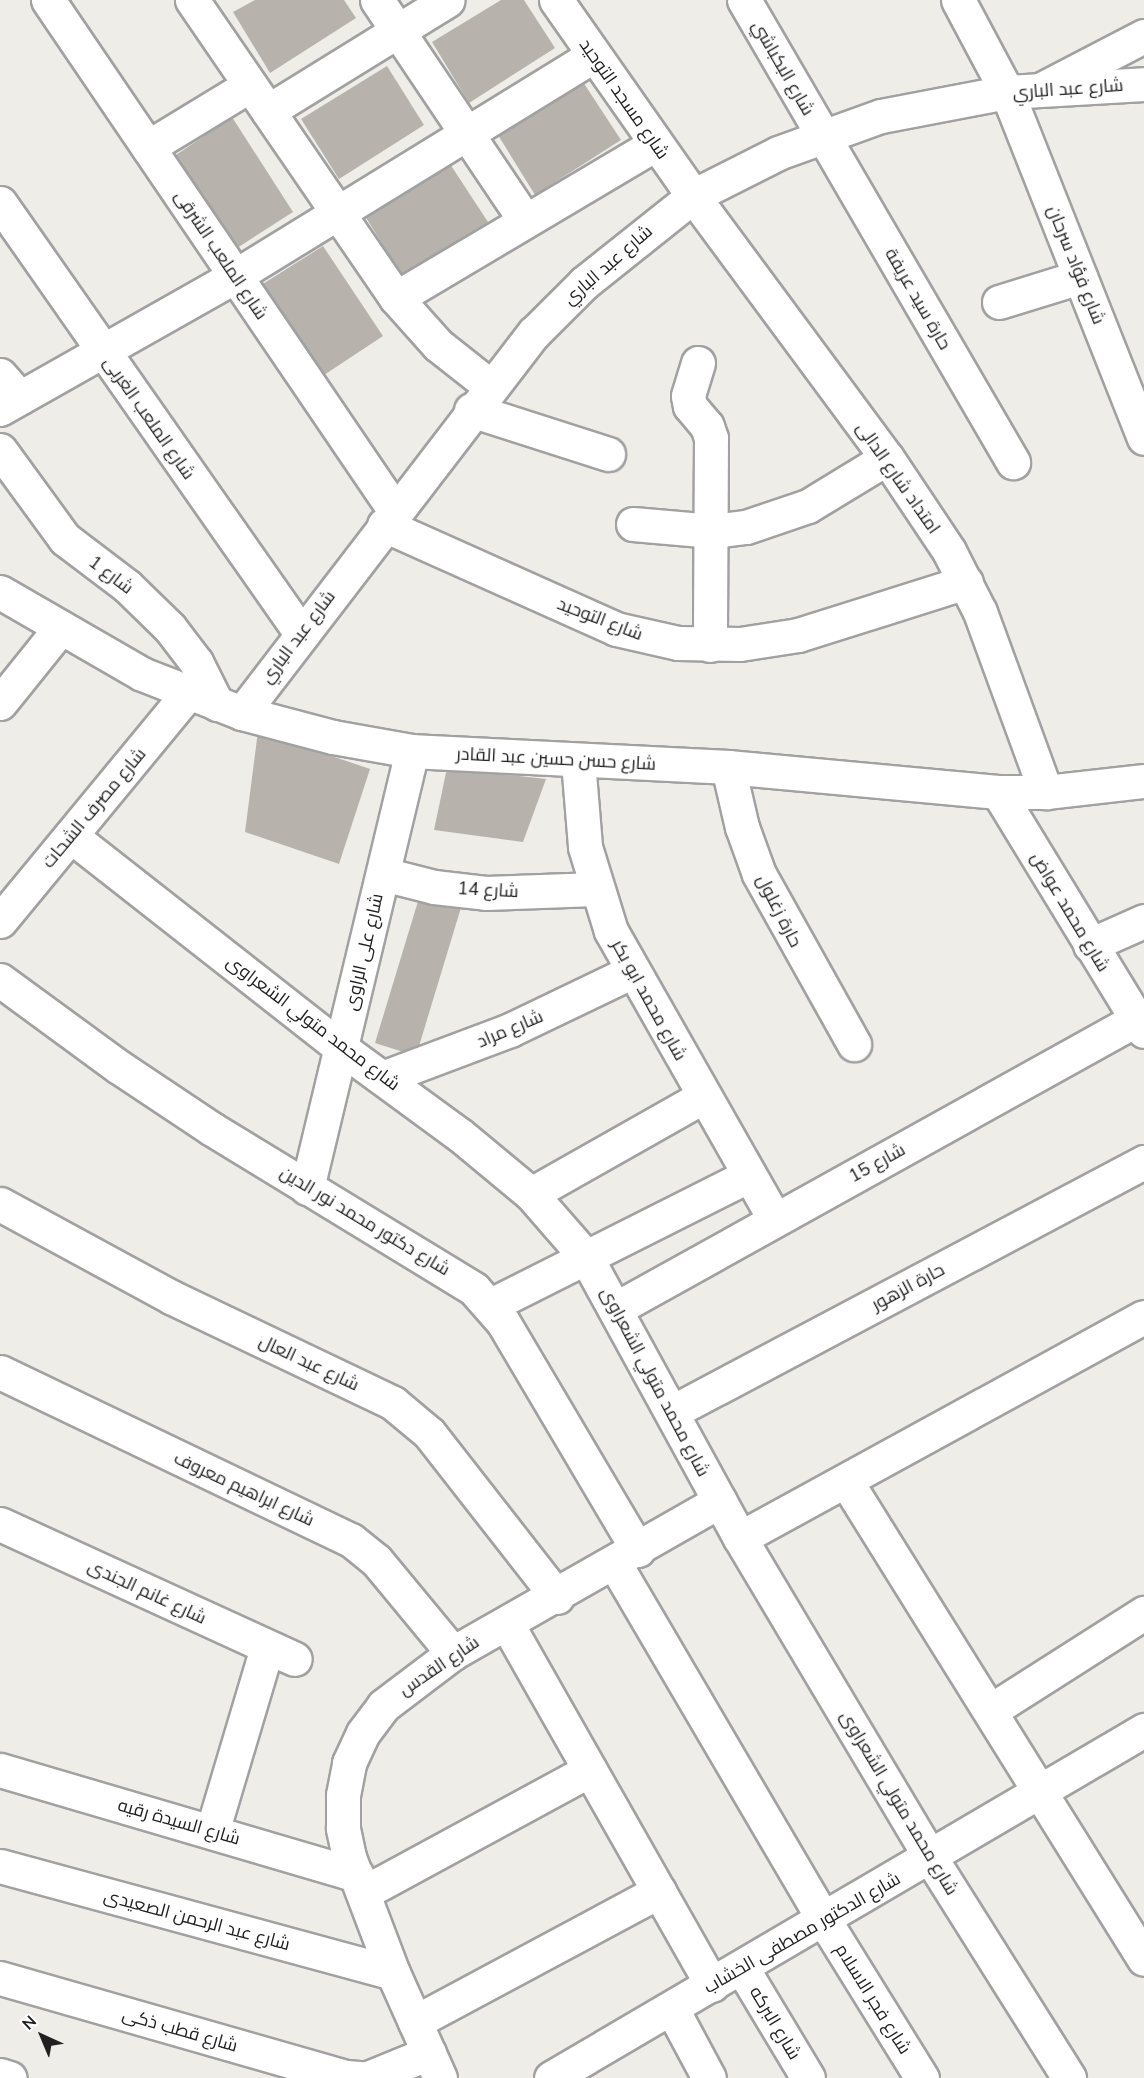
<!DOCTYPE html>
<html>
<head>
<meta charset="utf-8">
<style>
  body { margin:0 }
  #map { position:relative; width:1144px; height:2078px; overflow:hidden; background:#efede7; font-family:"Nunito Sans",Cairo,sans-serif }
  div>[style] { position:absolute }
  .building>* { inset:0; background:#b8b2ad }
  .roads { filter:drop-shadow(2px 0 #a1a1a1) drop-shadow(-2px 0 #a1a1a1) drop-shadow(0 2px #a1a1a1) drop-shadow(0 -2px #a1a1a1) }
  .minor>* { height:33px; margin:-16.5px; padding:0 16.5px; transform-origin:16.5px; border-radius:16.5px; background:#fff }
  .tertiary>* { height:33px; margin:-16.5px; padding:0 16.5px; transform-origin:16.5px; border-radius:16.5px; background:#fff }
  span { translate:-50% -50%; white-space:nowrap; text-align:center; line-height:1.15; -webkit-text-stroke:5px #fff; paint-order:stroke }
  .street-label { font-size:18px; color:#202020 }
  .north { position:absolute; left:12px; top:2006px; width:60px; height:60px; -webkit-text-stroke:4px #fff; paint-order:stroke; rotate:316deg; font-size:16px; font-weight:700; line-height:24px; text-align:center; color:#202020 }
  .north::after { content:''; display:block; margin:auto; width:21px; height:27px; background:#202020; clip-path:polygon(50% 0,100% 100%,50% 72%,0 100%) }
</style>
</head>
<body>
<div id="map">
  <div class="building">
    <i style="clip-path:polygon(255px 0,344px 0,356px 18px,270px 73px,233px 12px)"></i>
    <i style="clip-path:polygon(501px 0,524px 0,555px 48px,469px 103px,432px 42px)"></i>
    <i style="clip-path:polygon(387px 66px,424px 125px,339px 179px,301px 119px)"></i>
    <i style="clip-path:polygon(583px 82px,621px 140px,535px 195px,498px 135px)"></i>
    <i style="clip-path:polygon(232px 117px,293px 212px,234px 250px,170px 159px)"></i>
    <i style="clip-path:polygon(450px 164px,488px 222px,402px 276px,365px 216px)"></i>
    <i style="clip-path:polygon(323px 246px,383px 336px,321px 377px,258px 287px)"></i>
    <i style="clip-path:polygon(258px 731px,370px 769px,339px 864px,245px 832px)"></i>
    <i style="clip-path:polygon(447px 768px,546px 779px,523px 842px,434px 830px)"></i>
    <i style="clip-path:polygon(422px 888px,463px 901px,416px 1056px,375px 1043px)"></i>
  </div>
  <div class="roads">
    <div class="minor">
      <i style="left:48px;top:0;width:618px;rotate:55.82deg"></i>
      <i style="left:192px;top:0;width:361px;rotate:55.6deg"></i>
      <i style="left:396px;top:298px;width:63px;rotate:48.2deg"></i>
      <i style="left:438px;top:345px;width:66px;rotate:38.3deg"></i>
      <i style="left:377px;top:0;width:265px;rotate:56.1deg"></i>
      <i style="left:744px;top:0;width:535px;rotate:59.79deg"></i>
      <i style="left:958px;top:0;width:104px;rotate:62deg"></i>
      <i style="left:1007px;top:92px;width:372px;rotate:68.4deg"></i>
      <i style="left:1042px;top:89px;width:115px;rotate:-27.5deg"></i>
      <i style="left:268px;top:111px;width:211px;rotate:-31.7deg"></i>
      <i style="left:148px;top:147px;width:119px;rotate:-31.3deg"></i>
      <i style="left:693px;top:196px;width:326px;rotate:53.5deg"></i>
      <i style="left:887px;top:458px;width:112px;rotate:56.3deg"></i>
      <i style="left:949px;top:551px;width:68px;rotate:63.1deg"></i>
      <i style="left:980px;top:612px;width:192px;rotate:69.9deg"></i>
      <i style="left:0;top:203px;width:523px;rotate:55.03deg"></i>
      <i style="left:396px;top:298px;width:301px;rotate:-30.7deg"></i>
      <i style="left:999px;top:302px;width:85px;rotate:-17.2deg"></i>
      <i style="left:698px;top:363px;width:34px;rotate:107deg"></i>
      <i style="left:688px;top:396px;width:10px;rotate:79deg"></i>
      <i style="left:690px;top:406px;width:26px;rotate:50deg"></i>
      <i style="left:707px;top:426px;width:13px;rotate:72deg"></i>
      <i style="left:711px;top:438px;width:207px;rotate:90.3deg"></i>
      <i style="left:0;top:375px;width:30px;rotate:49deg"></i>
      <i style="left:0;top:409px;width:270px;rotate:-29.5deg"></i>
      <i style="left:235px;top:276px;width:420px;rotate:-31.6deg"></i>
      <i style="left:471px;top:410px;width:144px;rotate:17.8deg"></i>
      <i style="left:0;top:450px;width:110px;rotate:53.9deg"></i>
      <i style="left:65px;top:539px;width:78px;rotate:37.2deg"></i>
      <i style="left:127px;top:586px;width:60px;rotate:44.3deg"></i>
      <i style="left:170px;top:628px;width:43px;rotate:52.6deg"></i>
      <i style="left:196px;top:662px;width:47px;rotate:63.4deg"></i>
      <i style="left:633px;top:524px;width:80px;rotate:5deg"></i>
      <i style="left:713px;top:531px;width:33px;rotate:-7deg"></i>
      <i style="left:746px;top:527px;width:65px;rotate:-18.7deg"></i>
      <i style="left:808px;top:506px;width:92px;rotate:-31.3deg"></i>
      <i style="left:384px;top:525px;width:254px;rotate:24.1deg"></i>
      <i style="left:616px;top:629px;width:64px;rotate:12.7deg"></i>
      <i style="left:678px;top:643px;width:62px;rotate:0.9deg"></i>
      <i style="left:740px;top:644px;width:59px;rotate:-8.8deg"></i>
      <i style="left:798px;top:635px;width:176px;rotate:-17.5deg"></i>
      <i style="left:0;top:703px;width:97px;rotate:-51.2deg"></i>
      <i style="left:242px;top:713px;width:94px;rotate:14.8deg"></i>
      <i style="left:333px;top:737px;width:80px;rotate:10deg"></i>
      <i style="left:412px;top:751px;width:316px;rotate:2.9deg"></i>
      <i style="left:728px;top:767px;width:271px;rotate:5.3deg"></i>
      <i style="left:998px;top:792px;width:48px"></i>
      <i style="left:1046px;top:792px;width:99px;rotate:-6.4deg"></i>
      <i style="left:578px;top:761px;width:86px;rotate:85.3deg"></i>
      <i style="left:585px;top:847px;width:88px;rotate:72.8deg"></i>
      <i style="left:611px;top:931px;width:332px;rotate:60.4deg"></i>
      <i style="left:728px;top:767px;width:62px;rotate:76.9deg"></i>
      <i style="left:742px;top:827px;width:50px;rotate:70.1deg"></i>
      <i style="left:759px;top:874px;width:195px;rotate:60.8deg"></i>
      <i style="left:998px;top:792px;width:280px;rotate:58.6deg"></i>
      <i style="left:71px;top:836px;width:343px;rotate:38.1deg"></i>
      <i style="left:341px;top:1048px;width:147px;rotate:36.2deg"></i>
      <i style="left:460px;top:1135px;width:92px;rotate:39.7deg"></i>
      <i style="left:531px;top:1194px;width:84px;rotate:48.9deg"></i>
      <i style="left:586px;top:1257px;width:320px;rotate:61.3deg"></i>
      <i style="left:740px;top:1538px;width:371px;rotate:59.2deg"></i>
      <i style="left:930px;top:1857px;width:261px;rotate:57.8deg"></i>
      <i style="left:383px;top:874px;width:53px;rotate:14.3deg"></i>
      <i style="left:434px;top:887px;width:52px;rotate:6.6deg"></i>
      <i style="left:486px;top:893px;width:110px;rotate:-2.1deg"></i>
      <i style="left:1090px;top:945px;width:59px;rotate:-24deg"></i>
      <i style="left:0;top:980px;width:147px;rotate:36.2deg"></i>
      <i style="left:119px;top:1067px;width:112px;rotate:33.7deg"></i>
      <i style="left:212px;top:1129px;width:307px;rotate:31.4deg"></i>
      <i style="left:474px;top:1289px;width:44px;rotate:48.7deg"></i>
      <i style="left:503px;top:1322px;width:265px;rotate:59.4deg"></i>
      <i style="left:385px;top:1077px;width:134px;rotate:-20.6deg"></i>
      <i style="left:510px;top:1030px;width:134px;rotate:-25.6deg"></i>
      <i style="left:307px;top:1188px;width:449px;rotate:-76.5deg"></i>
      <i style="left:531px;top:1194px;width:199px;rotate:-29.5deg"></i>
      <i style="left:0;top:1204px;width:195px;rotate:28.5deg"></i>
      <i style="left:171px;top:1297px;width:246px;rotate:25.5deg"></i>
      <i style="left:393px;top:1403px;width:47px;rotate:39.8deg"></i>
      <i style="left:429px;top:1433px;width:208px;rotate:52deg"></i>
      <i style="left:491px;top:1305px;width:289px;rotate:-26.7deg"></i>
      <i style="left:617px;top:1308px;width:595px;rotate:-29.06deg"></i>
      <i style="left:0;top:1372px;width:389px;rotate:25.6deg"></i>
      <i style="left:351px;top:1540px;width:32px;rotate:39deg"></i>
      <i style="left:376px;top:1560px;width:121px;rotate:50.4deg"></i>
      <i style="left:672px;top:1412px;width:534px;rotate:-27.91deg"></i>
      <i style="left:846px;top:1481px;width:563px;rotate:58.06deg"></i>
      <i style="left:0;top:1524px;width:324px;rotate:24.6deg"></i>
      <i style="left:740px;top:1538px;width:460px;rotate:-28.7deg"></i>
      <i style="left:615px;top:1564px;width:413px;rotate:59.6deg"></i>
      <i style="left:824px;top:1920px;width:186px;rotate:58.2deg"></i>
      <i style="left:507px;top:1624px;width:415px;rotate:60.4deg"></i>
      <i style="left:990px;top:1711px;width:183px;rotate:-32.5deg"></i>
      <i style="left:0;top:1770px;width:372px;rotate:16.4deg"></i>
      <i style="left:212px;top:1832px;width:192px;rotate:-73.4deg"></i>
      <i style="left:0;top:1866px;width:407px;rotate:15.2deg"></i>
      <i style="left:363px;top:1893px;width:258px;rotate:-28.5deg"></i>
      <i style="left:742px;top:1968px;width:128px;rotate:59deg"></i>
      <i style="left:0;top:1978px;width:360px;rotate:16deg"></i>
      <i style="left:346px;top:2077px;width:16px;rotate:4deg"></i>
      <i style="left:672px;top:2009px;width:78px;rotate:61.8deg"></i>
      <i style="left:415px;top:2022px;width:277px;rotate:-28.2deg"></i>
      <i style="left:0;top:2075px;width:10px;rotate:17deg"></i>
      <i style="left:368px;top:2078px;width:66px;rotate:-22.3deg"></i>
      <i style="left:440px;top:2078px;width:115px;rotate:-114.1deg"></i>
      <i style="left:393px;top:1973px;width:124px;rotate:-110.8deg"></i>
      <i style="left:349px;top:1857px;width:30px;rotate:-102deg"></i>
      <i style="left:343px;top:1828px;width:33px;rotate:-90deg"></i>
      <i style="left:343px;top:1795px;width:33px;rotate:-79deg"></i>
      <i style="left:349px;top:1763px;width:33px;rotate:-65deg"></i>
      <i style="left:363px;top:1733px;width:34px;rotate:-53deg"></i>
      <i style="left:383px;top:1706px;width:88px;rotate:-37.1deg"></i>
      <i style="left:453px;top:1653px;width:307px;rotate:-29.7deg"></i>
      <i style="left:551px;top:2078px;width:688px;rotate:-30.41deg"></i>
    </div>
    <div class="tertiary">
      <i style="left:556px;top:0;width:239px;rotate:55deg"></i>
      <i style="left:0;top:592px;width:164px;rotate:30deg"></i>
      <i style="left:142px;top:674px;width:107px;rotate:21.3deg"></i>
      <i style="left:242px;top:713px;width:479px;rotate:-52.5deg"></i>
      <i style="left:534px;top:333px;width:71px;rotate:-45deg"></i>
      <i style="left:584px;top:283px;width:139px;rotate:-38.6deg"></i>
      <i style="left:693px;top:196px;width:95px;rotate:-26.8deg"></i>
      <i style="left:778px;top:153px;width:109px;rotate:-19.8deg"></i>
      <i style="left:881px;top:116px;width:128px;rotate:-10.8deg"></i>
      <i style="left:1007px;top:92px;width:137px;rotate:-3.3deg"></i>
      <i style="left:0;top:921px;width:294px;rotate:-50.5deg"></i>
    </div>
  </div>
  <div class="street-label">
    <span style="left:783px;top:68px;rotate:60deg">شارع البكباشي</span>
    <span style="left:1068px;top:89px;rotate:-4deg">شارع عبد الباري</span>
    <span style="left:624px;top:99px;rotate:55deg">شارع مسجد التوحيد</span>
    <span style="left:221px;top:255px;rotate:56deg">شارع الملعب الشرقى</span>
    <span style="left:608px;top:265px;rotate:-41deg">شارع عبد الباري</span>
    <span style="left:1076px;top:265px;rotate:68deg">شارع فؤاد سرحان</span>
    <span style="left:918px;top:299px;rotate:60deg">حارة سيد عريفة</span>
    <span style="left:149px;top:418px;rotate:55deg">شارع الملعب الغربى</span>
    <span style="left:898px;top:478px;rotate:55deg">امتداد شارع الدالى</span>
    <span style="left:111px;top:575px;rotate:37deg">شارع 1</span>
    <span style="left:600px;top:619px;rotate:21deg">شارع التوحيد</span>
    <span style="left:298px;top:637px;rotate:-53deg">شارع عبد الباري</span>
    <span style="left:556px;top:759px;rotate:3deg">شارع حسن حسين عبد القادر</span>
    <span style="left:94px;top:808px;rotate:-50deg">شارع مصرف الشحات</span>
    <span style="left:488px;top:890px;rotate:3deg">شارع 14</span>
    <span style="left:779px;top:911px;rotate:63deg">حارة زغلول</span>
    <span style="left:1070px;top:912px;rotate:59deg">شارع محمد عواض</span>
    <span style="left:364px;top:952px;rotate:-77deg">شارع على الراوى</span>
    <span style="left:649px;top:1000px;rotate:61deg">شارع محمد ابو بكر</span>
    <span style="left:313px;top:1023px;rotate:37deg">شارع محمد متولي الشعراوى</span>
    <span style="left:510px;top:1029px;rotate:-23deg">شارع مراد</span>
    <span style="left:877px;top:1163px;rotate:-29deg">شارع 15</span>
    <span style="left:365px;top:1221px;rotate:31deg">شارع دكتور محمد نور الدين</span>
    <span style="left:908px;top:1287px;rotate:-28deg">حارة الزهور</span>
    <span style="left:309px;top:1363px;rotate:25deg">شارع عبد العال</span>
    <span style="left:655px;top:1382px;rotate:62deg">شارع محمد متولي الشعراوى</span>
    <span style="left:244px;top:1489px;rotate:25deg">شارع ابراهيم معروف</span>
    <span style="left:147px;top:1592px;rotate:25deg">شارع غانم الجندى</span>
    <span style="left:439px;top:1666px;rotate:-34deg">شارع القدس</span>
    <span style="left:899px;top:1803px;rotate:59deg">شارع محمد متولي الشعراوى</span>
    <span style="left:179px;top:1822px;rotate:16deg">شارع السيدة رقيه</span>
    <span style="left:197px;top:1920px;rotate:15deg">شارع عبد الرحمن الصعيدى</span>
    <span style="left:802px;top:1933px;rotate:-30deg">شارع الدكتور مصطفى الخشاب</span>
    <span style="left:873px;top:1999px;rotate:58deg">شارع فجر الاسلام</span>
    <span style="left:775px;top:2023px;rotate:59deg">شارع البركه</span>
    <span style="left:180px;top:2030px;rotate:16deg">شارع قطب ذكى</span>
  </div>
  <div class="north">N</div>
</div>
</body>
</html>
